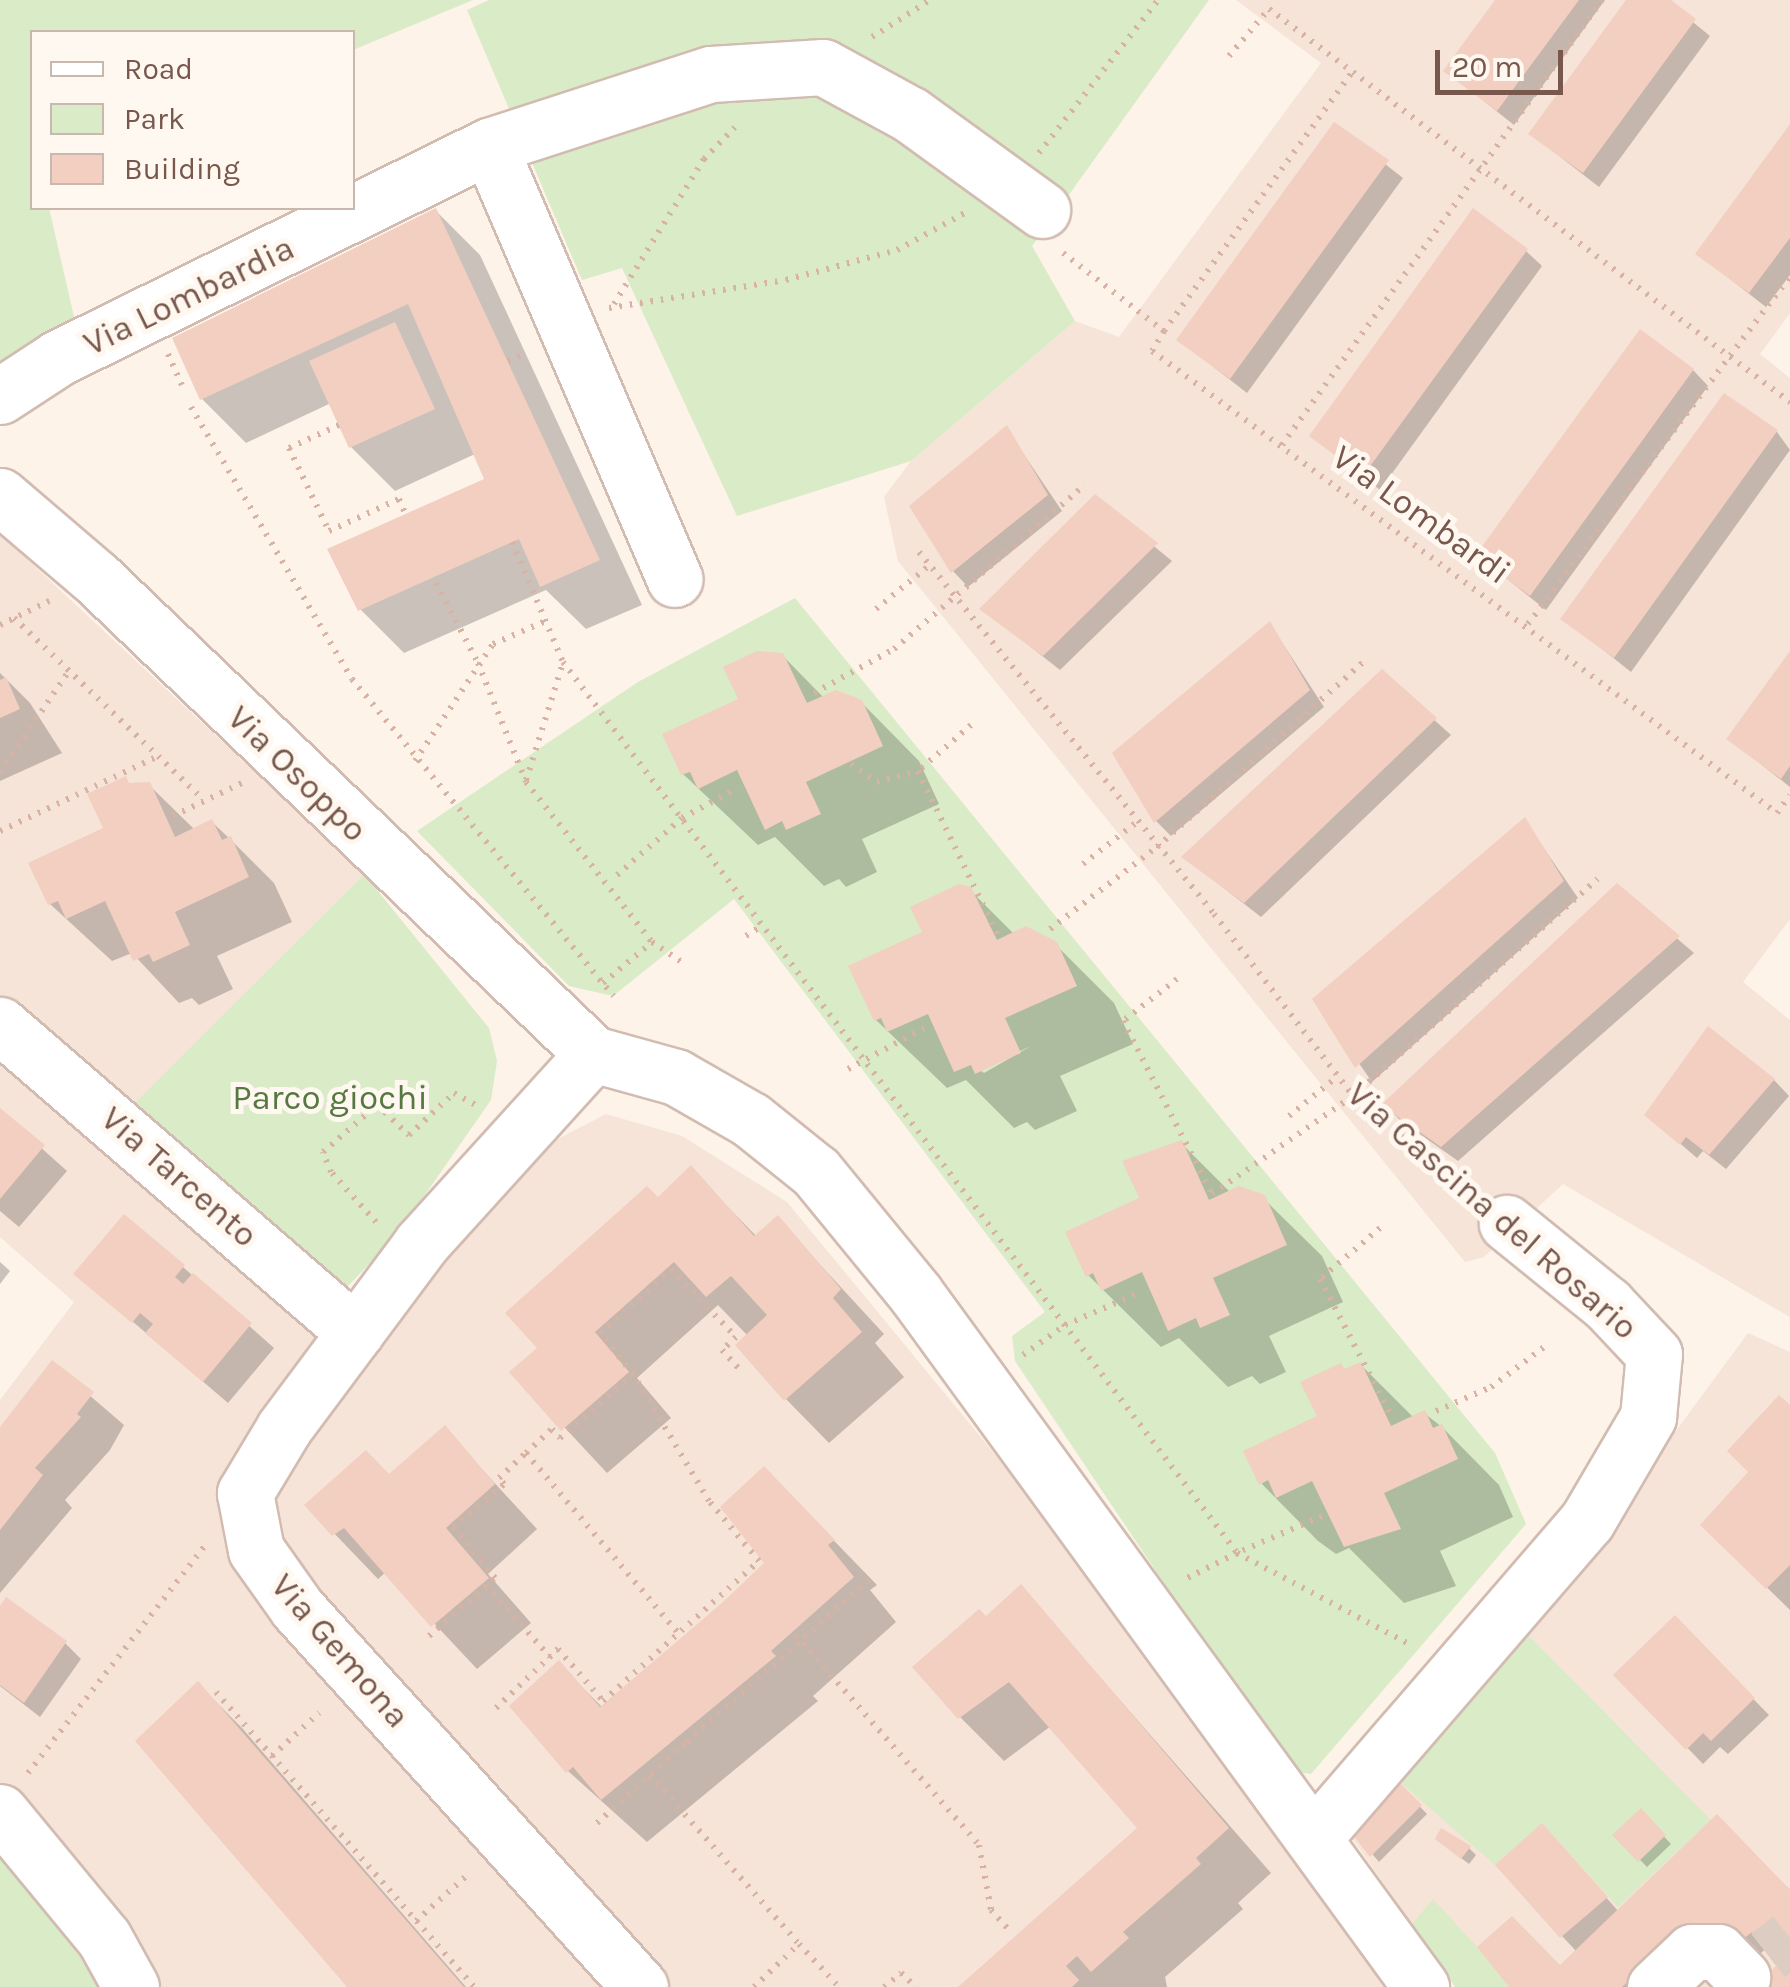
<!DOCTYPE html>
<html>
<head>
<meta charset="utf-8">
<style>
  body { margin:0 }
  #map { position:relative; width:1790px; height:1987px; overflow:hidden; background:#fdf3e9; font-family:Karla,sans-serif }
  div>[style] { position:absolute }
  .residential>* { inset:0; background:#f5e4d7 }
  .green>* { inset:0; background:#d9ebc7 }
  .shadow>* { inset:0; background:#0003 }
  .building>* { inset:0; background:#f2cfc0 }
  .minor-tunnel>* { height:55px; margin-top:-27.5px; transform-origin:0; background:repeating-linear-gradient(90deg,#dcccc2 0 55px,transparent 0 83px) }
  .path>* { height:6px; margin-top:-3px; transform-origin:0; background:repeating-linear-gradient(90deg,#d8b2a3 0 2.5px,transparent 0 10.5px) }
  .roads { filter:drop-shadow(2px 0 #d2bcb1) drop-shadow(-2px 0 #d2bcb1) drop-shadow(0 2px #d2bcb1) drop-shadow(0 -2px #d2bcb1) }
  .minor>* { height:55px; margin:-27.5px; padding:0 27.5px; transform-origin:27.5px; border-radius:27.5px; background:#fff }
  span { translate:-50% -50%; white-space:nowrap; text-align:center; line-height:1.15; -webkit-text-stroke:10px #fff8f0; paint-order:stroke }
  .street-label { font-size:35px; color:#78574c }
  .park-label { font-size:35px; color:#567841 }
  .legend { position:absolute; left:30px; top:30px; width:325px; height:180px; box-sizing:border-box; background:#fff8f0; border:2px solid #c9b8ae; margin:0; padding:12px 18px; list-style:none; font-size:30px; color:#78574c }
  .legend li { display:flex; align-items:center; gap:20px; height:50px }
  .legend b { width:50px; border:2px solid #c9b8ae }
  .scale { position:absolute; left:1435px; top:50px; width:128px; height:45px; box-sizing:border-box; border:5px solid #78574c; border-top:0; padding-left:12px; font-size:30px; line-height:35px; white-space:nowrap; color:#78574c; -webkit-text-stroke:8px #fff8f0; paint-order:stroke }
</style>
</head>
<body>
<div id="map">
  <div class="residential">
    <i style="clip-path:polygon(1236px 0,1790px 0,1790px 313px,1760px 354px,1790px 378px,1790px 919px,1743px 982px,1790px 1020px,1790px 1317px,1563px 1184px,1484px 1257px,1465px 1262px,898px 561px,884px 497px,911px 461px,1075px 321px,1119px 337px,1321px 63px)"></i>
    <i style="clip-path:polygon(0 534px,364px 874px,135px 1104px,318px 1269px,397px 1321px,542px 1147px,606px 1114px,682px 1136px,787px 1202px,1064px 1538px,1394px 1987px,0 1987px,0 1400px,74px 1302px,0 1237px)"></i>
    <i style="clip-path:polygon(1748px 1333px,1790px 1352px,1790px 1987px,1456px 1987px,1349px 1834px,1659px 1454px)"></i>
  </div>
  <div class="green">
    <i style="clip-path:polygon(0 0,473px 0,353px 50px,352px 32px,32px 32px,32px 208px,49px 208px,78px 334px,0 391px)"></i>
    <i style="clip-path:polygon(489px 0,1209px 0,1032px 246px,1075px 321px,911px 461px,737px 516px,622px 268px,582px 280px,467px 10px)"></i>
    <i style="clip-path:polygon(795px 598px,1495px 1453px,1526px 1524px,1311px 1774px,1290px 1771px,1015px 1361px,1012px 1336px,1045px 1312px,734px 899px,613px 996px,569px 986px,417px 831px,638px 682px)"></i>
    <i style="clip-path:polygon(364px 874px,489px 1028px,497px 1061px,491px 1100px,397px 1235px,347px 1287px,318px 1269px,134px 1104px)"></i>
    <i style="clip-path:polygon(1519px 1626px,1711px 1820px,1618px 1907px,1542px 1823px,1495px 1865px,1392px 1775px)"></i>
    <i style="clip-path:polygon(0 1845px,101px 1987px,0 1987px)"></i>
    <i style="clip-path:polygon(1433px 1899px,1477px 1947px,1509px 1987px,1455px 1987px,1412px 1924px)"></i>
  </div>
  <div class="shadow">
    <i style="clip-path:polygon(1498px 0,1605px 0,1514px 125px,1446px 71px)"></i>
    <i style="clip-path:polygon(1629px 0,1666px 0,1710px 36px,1599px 187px,1531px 134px)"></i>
    <i style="clip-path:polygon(1335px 125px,1403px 178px,1247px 393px,1179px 340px)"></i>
    <i style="clip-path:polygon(1790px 128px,1790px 275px,1766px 307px,1698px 254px)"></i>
    <i style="clip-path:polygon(436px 211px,480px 255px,642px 605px,586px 629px,546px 590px,404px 653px,360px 609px,487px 480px,475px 454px,395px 491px,351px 447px,331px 403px,246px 443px,202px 399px)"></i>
    <i style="clip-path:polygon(1526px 251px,1542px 266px,1380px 490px,1313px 436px)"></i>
    <i style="clip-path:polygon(1693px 370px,1708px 386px,1546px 610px,1478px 556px)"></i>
    <i style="clip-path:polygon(1724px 396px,1777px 432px,1790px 450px,1631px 672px,1563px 618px)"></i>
    <i style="clip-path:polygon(1006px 428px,1062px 511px,968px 587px,953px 571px)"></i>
    <i style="clip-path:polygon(1095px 498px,1172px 561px,1060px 670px,983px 609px)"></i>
    <i style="clip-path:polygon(1270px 624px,1324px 707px,1171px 836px,1156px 821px)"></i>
    <i style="clip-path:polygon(782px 655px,824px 698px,861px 702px,919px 761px,939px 804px,862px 839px,877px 872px,846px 887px,839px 879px,824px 886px,775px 837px,758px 845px,683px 774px)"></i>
    <i style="clip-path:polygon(1790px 655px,1790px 787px,1729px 739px)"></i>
    <i style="clip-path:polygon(0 673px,30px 703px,62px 753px,0 781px)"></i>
    <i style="clip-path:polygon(1382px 673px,1451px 735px,1261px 917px,1184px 857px)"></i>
    <i style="clip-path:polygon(149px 785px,195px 830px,212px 822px,230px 839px,274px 883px,292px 922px,217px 956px,233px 989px,199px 1005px,192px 998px,179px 1003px,132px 953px,112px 961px,50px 904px,132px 786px)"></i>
    <i style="clip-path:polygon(1525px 821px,1578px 898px,1372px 1082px,1315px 1000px)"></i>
    <i style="clip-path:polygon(1617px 887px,1694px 953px,1458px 1161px,1400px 1120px,1385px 1105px)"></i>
    <i style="clip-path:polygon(evenodd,969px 889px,1014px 934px,1055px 944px,1114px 1003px,1133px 1044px,1060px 1076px,1077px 1111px,1035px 1130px,1027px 1122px,1014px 1128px,966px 1080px,947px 1088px,876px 1020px,925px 933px,969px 889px,1031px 1046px,984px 1073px,980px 1070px,1031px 1046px)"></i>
    <i style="clip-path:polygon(1774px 1080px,1789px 1096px,1726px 1169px,1703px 1151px,1697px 1158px,1647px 1115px)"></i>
    <i style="clip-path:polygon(0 1111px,67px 1171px,19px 1227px,0 1211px)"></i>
    <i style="clip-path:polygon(1181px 1143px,1231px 1193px,1263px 1198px,1322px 1256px,1343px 1302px,1269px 1336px,1286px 1372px,1260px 1384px,1252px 1376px,1228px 1387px,1179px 1338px,1161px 1347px,1088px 1275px,1143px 1199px,1126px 1162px)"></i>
    <i style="clip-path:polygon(691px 1169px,757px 1237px,778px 1219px,884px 1334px,875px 1343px,904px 1377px,829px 1443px,786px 1399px,748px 1336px,718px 1305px,637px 1378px,671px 1418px,607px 1473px,513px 1372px,541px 1348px)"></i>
    <i style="clip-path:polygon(0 1262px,10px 1271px,0 1284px)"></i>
    <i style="clip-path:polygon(183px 1267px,274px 1348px,228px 1403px,77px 1274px)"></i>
    <i style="clip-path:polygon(52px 1363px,124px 1425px,110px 1450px,65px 1500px,72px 1508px,0 1593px,0 1431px)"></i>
    <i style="clip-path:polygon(1360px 1364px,1414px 1418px,1424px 1413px,1442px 1427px,1499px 1485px,1513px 1517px,1440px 1551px,1456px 1586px,1404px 1603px,1349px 1548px,1336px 1554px,1318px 1541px,1261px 1483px,1320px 1417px,1346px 1371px)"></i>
    <i style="clip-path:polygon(1790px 1409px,1790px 1610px,1703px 1525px,1751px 1472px)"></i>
    <i style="clip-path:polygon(445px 1429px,537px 1529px,488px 1574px,531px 1623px,477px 1669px,386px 1572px,378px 1579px,308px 1506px,390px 1477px)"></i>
    <i style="clip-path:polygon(808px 1514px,877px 1585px,870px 1590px,896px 1622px,813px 1696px,818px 1701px,647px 1842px,568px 1771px,559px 1664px,603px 1708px,768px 1563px)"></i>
    <i style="clip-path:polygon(1021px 1587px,1271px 1873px,1238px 1903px,1243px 1909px,1165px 1977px,1167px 1987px,960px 1987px,1140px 1828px,1051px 1726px,1004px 1761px,960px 1717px,986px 1620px)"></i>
    <i style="clip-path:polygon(0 1610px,65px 1643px,81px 1659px,40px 1717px,0 1686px)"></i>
    <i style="clip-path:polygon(1675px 1619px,1769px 1715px,1728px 1754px,1720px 1747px,1703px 1764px,1617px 1675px)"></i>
    <i style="clip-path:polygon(198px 1684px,242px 1728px,466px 1987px,350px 1987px)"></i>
    <i style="clip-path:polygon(1392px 1778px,1427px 1814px,1379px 1862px,1352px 1830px)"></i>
    <i style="clip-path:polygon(1641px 1812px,1671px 1844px,1647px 1867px,1616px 1835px)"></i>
    <i style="clip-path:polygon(1717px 1818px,1790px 1890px,1790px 1987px,1767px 1948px,1751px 1961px,1652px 1987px,1512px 1987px,1560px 1968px,1577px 1952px,1562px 1936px,1557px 1842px,1619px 1912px)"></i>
    <i style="clip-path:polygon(1445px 1846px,1469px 1848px,1476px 1855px,1469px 1864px)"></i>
  </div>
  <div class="building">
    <i style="clip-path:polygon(1495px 0,1579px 0,1497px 111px,1443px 71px)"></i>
    <i style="clip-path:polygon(1626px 0,1671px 0,1696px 19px,1583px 173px,1528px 134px)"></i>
    <i style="clip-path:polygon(1334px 122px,1389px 160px,1230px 379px,1176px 340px)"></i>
    <i style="clip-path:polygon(1790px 124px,1790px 238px,1749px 293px,1695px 254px)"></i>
    <i style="clip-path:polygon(436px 208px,600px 560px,540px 587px,519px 539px,358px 611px,327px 549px,484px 479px,408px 304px,200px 400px,172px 338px)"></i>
    <i style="clip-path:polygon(1473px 208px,1528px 249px,1363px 476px,1309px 436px)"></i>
    <i style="clip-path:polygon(395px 322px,435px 409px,349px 448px,309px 361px)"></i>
    <i style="clip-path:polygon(1640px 329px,1694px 369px,1530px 596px,1475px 556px)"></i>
    <i style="clip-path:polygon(1724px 393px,1778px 430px,1614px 658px,1560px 619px)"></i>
    <i style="clip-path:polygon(1007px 425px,1048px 495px,951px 573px,909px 506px)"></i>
    <i style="clip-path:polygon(1095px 494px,1158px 543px,1043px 656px,979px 609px)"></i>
    <i style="clip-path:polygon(1270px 621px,1310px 690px,1154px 823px,1112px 753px)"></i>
    <i style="clip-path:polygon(757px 651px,783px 653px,807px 703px,836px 690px,862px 700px,883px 746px,806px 782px,821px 814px,786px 830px,782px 821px,765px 830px,737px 770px,698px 789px,690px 772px,681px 775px,662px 734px,738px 699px,723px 667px)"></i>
    <i style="clip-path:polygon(1790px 651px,1790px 766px,1781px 779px,1726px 739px)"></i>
    <i style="clip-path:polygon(1382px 669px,1437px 718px,1244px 903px,1181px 857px)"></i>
    <i style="clip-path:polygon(6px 677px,20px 709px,0 718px,0 680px)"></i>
    <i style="clip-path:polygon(126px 776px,129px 783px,150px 782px,175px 837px,212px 819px,222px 840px,231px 836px,249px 877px,175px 912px,190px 945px,153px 962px,149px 954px,133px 961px,105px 901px,66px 919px,58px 901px,48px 905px,28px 863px,103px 828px,87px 794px)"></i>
    <i style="clip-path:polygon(1525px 817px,1564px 881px,1355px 1068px,1312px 999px)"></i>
    <i style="clip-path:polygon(1617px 883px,1680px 936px,1441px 1147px,1381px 1105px)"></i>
    <i style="clip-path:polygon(959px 884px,971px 887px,997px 940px,1026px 926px,1057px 942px,1077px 986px,1005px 1018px,1021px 1053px,975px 1074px,971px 1065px,954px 1072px,928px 1014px,887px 1032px,881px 1018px,874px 1021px,848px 966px,922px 932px,910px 907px)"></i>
    <i style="clip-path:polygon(1708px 1026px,1775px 1079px,1709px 1155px,1686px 1137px,1680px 1145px,1644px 1115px)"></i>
    <i style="clip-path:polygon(0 1108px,45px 1145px,0 1199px)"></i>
    <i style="clip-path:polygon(1182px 1140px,1209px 1200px,1239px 1186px,1265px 1195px,1287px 1245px,1213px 1278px,1230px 1315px,1200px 1328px,1196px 1318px,1168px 1331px,1142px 1272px,1101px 1291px,1093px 1273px,1086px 1277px,1065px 1232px,1139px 1198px,1122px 1161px)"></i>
    <i style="clip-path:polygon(691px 1165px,754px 1236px,778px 1215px,841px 1289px,833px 1298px,862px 1332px,784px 1401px,735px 1345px,767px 1315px,731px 1276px,706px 1297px,674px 1262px,595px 1332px,629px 1372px,561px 1431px,509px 1372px,537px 1348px,505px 1313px,647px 1186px,658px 1197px)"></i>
    <i style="clip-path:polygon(124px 1214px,185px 1265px,175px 1277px,183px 1284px,193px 1273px,252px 1323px,203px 1382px,145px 1333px,153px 1324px,140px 1313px,132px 1323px,73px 1274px)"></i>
    <i style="clip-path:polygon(52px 1360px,94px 1392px,77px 1414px,81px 1417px,35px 1468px,43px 1475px,0 1530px,0 1427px)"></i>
    <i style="clip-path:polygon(1361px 1362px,1391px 1426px,1425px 1410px,1433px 1428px,1442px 1424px,1458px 1459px,1384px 1493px,1401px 1529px,1344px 1547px,1312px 1481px,1276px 1498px,1268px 1480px,1259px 1485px,1243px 1451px,1317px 1416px,1300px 1382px,1341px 1363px,1344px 1369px)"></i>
    <i style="clip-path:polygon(1779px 1395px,1790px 1405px,1790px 1565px,1766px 1589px,1700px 1525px,1748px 1472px,1727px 1451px)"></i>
    <i style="clip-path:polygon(445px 1425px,495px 1484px,446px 1528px,489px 1578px,431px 1627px,344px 1528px,332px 1536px,304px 1505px,366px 1450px,389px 1474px)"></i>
    <i style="clip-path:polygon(764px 1466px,835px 1540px,828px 1545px,854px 1577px,771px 1651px,776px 1656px,601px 1800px,573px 1767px,566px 1773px,509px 1706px,559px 1660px,600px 1707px,722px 1603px,764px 1563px,720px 1507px)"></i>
    <i style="clip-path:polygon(1021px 1584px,1229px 1828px,1196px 1858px,1201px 1864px,1123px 1932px,1129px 1938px,1091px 1972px,1077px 1956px,1066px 1966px,1079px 1980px,1072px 1987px,958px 1987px,1137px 1828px,1009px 1682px,958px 1719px,912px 1667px,979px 1609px,986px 1616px)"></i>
    <i style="clip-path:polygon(6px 1597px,67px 1641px,24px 1703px,0 1685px,0 1606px)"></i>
    <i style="clip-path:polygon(1675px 1615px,1755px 1698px,1711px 1741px,1703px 1733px,1686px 1750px,1613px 1675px)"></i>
    <i style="clip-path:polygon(198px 1681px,464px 1987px,347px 1987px,135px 1741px)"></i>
    <i style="clip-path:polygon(1392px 1775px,1422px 1805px,1370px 1857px,1349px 1830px)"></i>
    <i style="clip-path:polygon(1641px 1808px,1666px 1835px,1638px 1862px,1612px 1835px)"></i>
    <i style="clip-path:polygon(1717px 1814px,1790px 1890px,1790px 1987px,1752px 1987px,1776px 1966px,1752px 1932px,1733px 1947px,1681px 1930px,1622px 1987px,1509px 1987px,1477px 1947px,1512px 1916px,1560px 1965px)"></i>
    <i style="clip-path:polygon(1542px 1823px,1608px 1897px,1560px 1938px,1495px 1865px)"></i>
    <i style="clip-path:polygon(1441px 1828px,1471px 1846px,1461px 1859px,1435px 1839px)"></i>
  </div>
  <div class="minor-tunnel">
    <i style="left:1768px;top:1955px;width:28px;rotate:-38deg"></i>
  </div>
  <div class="path">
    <i style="left:872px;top:37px;width:69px;rotate:-32.5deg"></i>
    <i style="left:1229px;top:56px;width:62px;rotate:-49.6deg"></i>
    <i style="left:1269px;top:9px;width:653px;rotate:37.03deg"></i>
    <i style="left:1039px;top:153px;width:194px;rotate:-52.1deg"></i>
    <i style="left:1063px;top:253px;width:128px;rotate:37.7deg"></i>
    <i style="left:1164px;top:331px;width:23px;rotate:121deg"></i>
    <i style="left:1152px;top:351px;width:777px;rotate:36.47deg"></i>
    <i style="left:1777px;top:813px;width:22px;rotate:-54deg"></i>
    <i style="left:614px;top:304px;width:171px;rotate:-58.2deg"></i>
    <i style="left:704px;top:159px;width:52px;rotate:-45.8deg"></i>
    <i style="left:609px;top:308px;width:179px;rotate:-9deg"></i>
    <i style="left:786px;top:280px;width:115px;rotate:-15.1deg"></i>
    <i style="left:897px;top:250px;width:77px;rotate:-28.6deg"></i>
    <i style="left:1164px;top:331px;width:320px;rotate:-54deg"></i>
    <i style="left:168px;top:354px;width:34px;rotate:66deg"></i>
    <i style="left:508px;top:361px;width:20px;rotate:-24deg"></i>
    <i style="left:191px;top:407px;width:316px;rotate:59.4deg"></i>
    <i style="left:352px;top:679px;width:411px;rotate:50.5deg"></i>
    <i style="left:339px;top:425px;width:55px;rotate:155.3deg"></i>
    <i style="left:289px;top:448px;width:92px;rotate:64.3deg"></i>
    <i style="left:329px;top:531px;width:77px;rotate:-24.6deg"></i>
    <i style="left:399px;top:499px;width:15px;rotate:67deg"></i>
    <i style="left:1282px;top:445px;width:548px;rotate:-54.28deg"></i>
    <i style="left:512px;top:542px;width:130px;rotate:67deg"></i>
    <i style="left:563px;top:662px;width:1117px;rotate:52.89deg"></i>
    <i style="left:1237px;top:1553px;width:58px;rotate:153.4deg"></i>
    <i style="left:919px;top:552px;width:467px;rotate:50.8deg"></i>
    <i style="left:1214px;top:914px;width:229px;rotate:52.6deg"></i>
    <i style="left:1353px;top:1096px;width:153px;rotate:39.4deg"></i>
    <i style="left:436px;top:583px;width:90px;rotate:62.3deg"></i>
    <i style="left:478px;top:663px;width:128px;rotate:68deg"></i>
    <i style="left:526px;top:782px;width:204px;rotate:51.8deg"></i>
    <i style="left:876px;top:609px;width:70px;rotate:-39.2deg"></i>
    <i style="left:14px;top:618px;width:262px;rotate:43.8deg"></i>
    <i style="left:1528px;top:624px;width:436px;rotate:-53deg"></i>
    <i style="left:0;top:625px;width:57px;rotate:-26.1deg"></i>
    <i style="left:814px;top:693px;width:91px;rotate:-28.8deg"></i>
    <i style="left:894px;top:649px;width:252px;rotate:-40.7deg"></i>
    <i style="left:971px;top:725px;width:70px;rotate:139deg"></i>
    <i style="left:918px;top:771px;width:186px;rotate:64.1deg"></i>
    <i style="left:415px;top:761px;width:141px;rotate:-56.3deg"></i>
    <i style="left:493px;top:644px;width:58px;rotate:-23.5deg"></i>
    <i style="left:851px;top:764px;width:32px;rotate:35deg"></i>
    <i style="left:877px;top:782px;width:42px;rotate:-15deg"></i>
    <i style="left:0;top:772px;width:122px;rotate:-55.7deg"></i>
    <i style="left:526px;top:780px;width:123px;rotate:-72.5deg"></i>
    <i style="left:173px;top:816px;width:79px;rotate:-25.6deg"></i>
    <i style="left:0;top:831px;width:176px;rotate:-25.3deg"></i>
    <i style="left:1083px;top:864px;width:68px;rotate:-37.9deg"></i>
    <i style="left:617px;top:875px;width:86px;rotate:-41.2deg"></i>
    <i style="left:682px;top:818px;width:61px;rotate:-28.2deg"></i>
    <i style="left:1050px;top:929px;width:135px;rotate:-37.5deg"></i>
    <i style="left:1157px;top:847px;width:283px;rotate:-41.9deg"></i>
    <i style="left:746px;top:936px;width:20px;rotate:-33deg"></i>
    <i style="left:1177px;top:979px;width:68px;rotate:142.1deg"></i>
    <i style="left:1123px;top:1021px;width:195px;rotate:62.8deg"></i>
    <i style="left:1212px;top:1194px;width:172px;rotate:-34.8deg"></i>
    <i style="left:1353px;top:1096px;width:327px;rotate:-41.6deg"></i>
    <i style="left:603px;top:983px;width:64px;rotate:-39.9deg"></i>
    <i style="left:652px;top:942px;width:40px;rotate:34deg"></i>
    <i style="left:848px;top:1069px;width:89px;rotate:-28.3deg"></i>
    <i style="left:1289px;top:1116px;width:63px;rotate:-39.2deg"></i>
    <i style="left:376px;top:1222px;width:67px;rotate:-132deg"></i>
    <i style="left:331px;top:1172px;width:22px;rotate:-112deg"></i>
    <i style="left:323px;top:1152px;width:72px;rotate:-41deg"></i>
    <i style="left:377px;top:1105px;width:44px;rotate:43.2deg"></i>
    <i style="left:409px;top:1135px;width:62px;rotate:-43deg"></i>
    <i style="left:454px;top:1093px;width:31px;rotate:29deg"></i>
    <i style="left:1380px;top:1228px;width:79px;rotate:139.6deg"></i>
    <i style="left:1320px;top:1279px;width:158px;rotate:62.5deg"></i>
    <i style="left:1023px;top:1355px;width:52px;rotate:-35.5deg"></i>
    <i style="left:1065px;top:1325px;width:83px;rotate:-23.5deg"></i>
    <i style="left:1436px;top:1411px;width:60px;rotate:-23.6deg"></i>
    <i style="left:1491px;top:1387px;width:70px;rotate:-36.9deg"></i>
    <i style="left:526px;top:1453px;width:35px;rotate:-43deg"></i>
    <i style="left:552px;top:1429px;width:12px;rotate:48deg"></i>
    <i style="left:560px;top:1438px;width:97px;rotate:-41.2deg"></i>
    <i style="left:1322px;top:1516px;width:93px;rotate:156.5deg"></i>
    <i style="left:1237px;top:1553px;width:199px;rotate:27.9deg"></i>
    <i style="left:486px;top:1585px;width:96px;rotate:48.4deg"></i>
    <i style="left:796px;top:1635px;width:279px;rotate:48.9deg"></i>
    <i style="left:979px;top:1845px;width:66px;rotate:79.5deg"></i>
    <i style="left:991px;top:1910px;width:31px;rotate:48deg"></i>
    <i style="left:429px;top:1636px;width:88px;rotate:-41.3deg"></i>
    <i style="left:495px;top:1578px;width:66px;rotate:-129.5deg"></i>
    <i style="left:453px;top:1527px;width:67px;rotate:-40.1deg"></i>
    <i style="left:504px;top:1484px;width:8px;rotate:-130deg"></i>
    <i style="left:499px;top:1478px;width:37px;rotate:-43deg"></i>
    <i style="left:526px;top:1453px;width:236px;rotate:49.8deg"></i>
    <i style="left:216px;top:1692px;width:392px;rotate:48.8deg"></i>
    <i style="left:496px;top:1708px;width:86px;rotate:-43.6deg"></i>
    <i style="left:558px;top:1649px;width:69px;rotate:49.1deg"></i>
    <i style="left:603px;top:1701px;width:210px;rotate:-41.9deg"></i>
    <i style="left:759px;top:1561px;width:78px;rotate:-129.8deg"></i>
    <i style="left:709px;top:1501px;width:148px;rotate:-120.9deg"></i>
    <i style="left:633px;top:1374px;width:53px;rotate:-128.8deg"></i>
    <i style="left:600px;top:1333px;width:96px;rotate:-42deg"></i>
    <i style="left:671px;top:1269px;width:94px;rotate:46.3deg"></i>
    <i style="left:736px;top:1337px;width:19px;rotate:137deg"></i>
    <i style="left:722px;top:1350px;width:25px;rotate:48deg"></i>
    <i style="left:687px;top:1742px;width:244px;rotate:-41.7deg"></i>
    <i style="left:272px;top:1756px;width:64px;rotate:-42.5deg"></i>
    <i style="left:28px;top:1773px;width:288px;rotate:-52.1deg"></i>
    <i style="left:650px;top:1775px;width:225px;rotate:48.6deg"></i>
    <i style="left:597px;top:1823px;width:121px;rotate:-42deg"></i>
    <i style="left:687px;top:1742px;width:8px;rotate:-135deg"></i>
    <i style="left:416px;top:1921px;width:66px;rotate:-41.9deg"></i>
    <i style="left:754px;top:1987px;width:62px;rotate:-43.7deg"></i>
    <i style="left:799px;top:1944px;width:59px;rotate:47.1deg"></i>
    <i style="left:884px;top:1987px;width:22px;rotate:-39deg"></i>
    <i style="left:901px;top:1973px;width:21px;rotate:43deg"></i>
  </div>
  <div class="roads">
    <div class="minor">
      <i style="left:489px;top:146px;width:471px;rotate:66.8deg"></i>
      <i style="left:0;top:396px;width:69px;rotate:-33.2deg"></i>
      <i style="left:58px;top:358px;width:480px;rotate:-26.2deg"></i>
      <i style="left:489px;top:146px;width:233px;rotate:-18deg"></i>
      <i style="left:711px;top:74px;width:112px;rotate:-3.6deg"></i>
      <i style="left:823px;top:67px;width:100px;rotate:28.6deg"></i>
      <i style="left:911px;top:115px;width:162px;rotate:35.9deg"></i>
      <i style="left:0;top:496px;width:126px;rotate:40.5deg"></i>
      <i style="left:96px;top:578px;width:688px;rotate:43.76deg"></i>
      <i style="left:593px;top:1054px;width:86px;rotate:15.5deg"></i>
      <i style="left:676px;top:1077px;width:86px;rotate:29.8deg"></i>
      <i style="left:751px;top:1120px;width:83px;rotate:38.7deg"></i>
      <i style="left:816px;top:1172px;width:156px;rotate:50.7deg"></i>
      <i style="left:915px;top:1293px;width:859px;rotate:53.9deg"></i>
      <i style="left:0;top:1025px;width:470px;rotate:40.9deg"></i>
      <i style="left:593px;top:1054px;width:256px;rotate:132.2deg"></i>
      <i style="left:421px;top:1244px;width:229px;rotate:126.7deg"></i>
      <i style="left:284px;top:1428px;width:76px;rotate:121deg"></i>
      <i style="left:245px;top:1493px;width:58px;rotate:79.1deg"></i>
      <i style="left:256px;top:1550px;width:71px;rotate:54.7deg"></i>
      <i style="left:297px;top:1608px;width:511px;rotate:47.85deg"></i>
      <i style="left:0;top:1812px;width:163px;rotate:50.5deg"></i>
      <i style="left:104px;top:1938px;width:56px;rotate:61.1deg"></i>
      <i style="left:1315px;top:1836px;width:416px;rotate:-49.2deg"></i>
      <i style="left:1587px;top:1521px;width:121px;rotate:-59.6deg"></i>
      <i style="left:1648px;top:1417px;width:63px;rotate:-84.6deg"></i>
      <i style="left:1654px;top:1354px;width:69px;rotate:-133.2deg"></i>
      <i style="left:1607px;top:1304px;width:129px;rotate:-141deg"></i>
      <i style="left:1655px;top:1987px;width:51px;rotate:-43.4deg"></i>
      <i style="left:1692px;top:1952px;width:26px"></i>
      <i style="left:1718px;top:1952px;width:35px;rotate:46deg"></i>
    </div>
  </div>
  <div class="street-label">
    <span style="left:189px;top:296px;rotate:-26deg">Via Lombardia</span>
    <span style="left:1421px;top:515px;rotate:36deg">Via Lombardi</span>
    <span style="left:297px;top:774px;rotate:44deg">Via Osoppo</span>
    <span style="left:179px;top:1177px;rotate:41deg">Via Tarcento</span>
    <span style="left:1492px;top:1211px;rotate:41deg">Via Cascina del Rosario</span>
    <span style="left:340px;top:1651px;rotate:49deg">Via Gemona</span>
  </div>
  <div class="park-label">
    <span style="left:330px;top:1098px">Parco giochi</span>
  </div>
  <ul class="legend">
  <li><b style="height:12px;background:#fff"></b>Road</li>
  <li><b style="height:28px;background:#d9ebc7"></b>Park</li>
  <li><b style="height:28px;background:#f2cfc0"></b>Building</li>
  </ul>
  <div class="scale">20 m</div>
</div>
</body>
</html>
